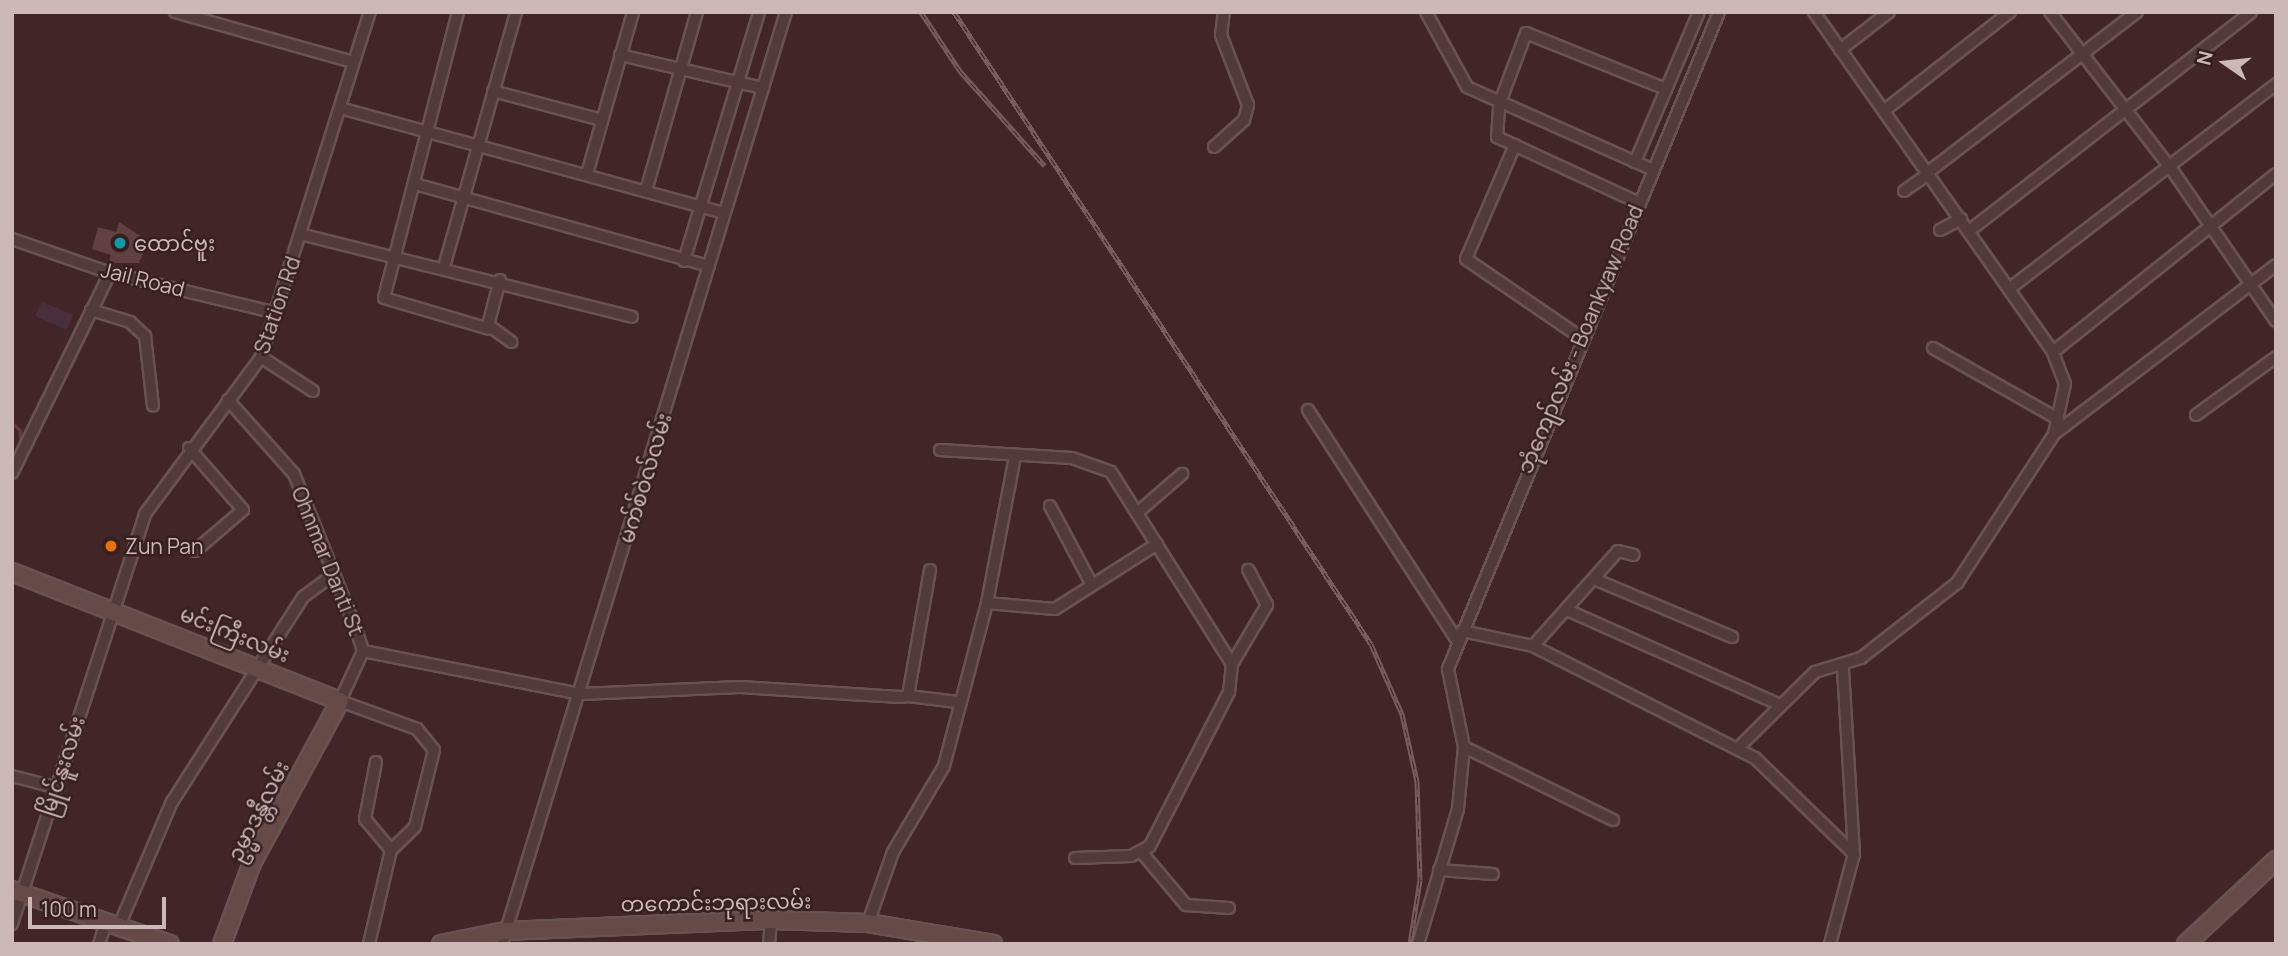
<!DOCTYPE html>
<html>
<head>
<meta charset="utf-8">
<style>
  body { margin:0 }
  #map { position:relative; width:2288px; height:956px; overflow:hidden; background:#422627; font-family:Manrope,"Noto Sans Myanmar",sans-serif }
  div>[style] { position:absolute }
  .green>* { inset:0; background:#492e3d }
  .stream>* { height:2.5px; margin:-1.25px; padding:0 1.25px; transform-origin:1.25px; border-radius:1.25px; background:#693a3a }
  .building>* { inset:0; background:#604040 }
  .roads { filter:drop-shadow(2px 0 #695352) drop-shadow(-2px 0 #695352) drop-shadow(0 2px #695352) drop-shadow(0 -2px #695352) }
  .minor>* { height:10px; margin:-5px; padding:0 5px; transform-origin:5px; border-radius:5px; background:#523a3a }
  .secondary>* { height:16px; margin:-8px; padding:0 8px; transform-origin:8px; border-radius:8px; background:#654a48 }
  .rail>* { height:5px; margin-top:-2.5px; transform-origin:0; background:repeating-linear-gradient(90deg,#371f1f 0 8px,#795d5d 0 16px); box-sizing:border-box; border-block:2px solid #795d5d }
  .dots>* { width:19px; height:19px; translate:-50% -50%; box-sizing:border-box; border:4px solid #371f1f; border-radius:50% }
  span { translate:-50% -50%; white-space:nowrap; text-align:center; line-height:1.15; -webkit-text-stroke:5px #371f1f; paint-order:stroke }
  .poi-label { font-size:21px; color:#ccb8b7 }
  .left { translate:0 -50%; text-align:left }
  .street-label { font-size:21px; color:#ccb8b7 }
  .frame { position:absolute; inset:0; border:14px solid #ccb8b7; pointer-events:none }
  .north { position:absolute; left:2190px; top:28px; width:70px; height:70px; -webkit-text-stroke:5px #371f1f; paint-order:stroke; rotate:284deg; font-size:19px; font-weight:700; line-height:28px; text-align:center; color:#ccb8b7 }
  .north::after { content:''; display:block; margin:auto; width:24px; height:32px; background:#ccb8b7; clip-path:polygon(50% 0,100% 100%,50% 72%,0 100%) }
  .scale { position:absolute; left:28px; top:897px; width:138px; height:32px; box-sizing:border-box; border:4px solid #ccb8b7; border-top:0; padding-left:9px; font-size:21px; line-height:24px; white-space:nowrap; color:#ccb8b7; -webkit-text-stroke:5px #371f1f; paint-order:stroke }
</style>
</head>
<body>
<div id="map">
  <div class="green">
    <i style="clip-path:polygon(42px 302px,73px 315px,66px 330px,35px 316px)"></i>
  </div>
  <div class="stream">
    <i style="left:12px;top:423px;width:11px;rotate:41deg"></i>
    <i style="left:20px;top:430px;width:14px;rotate:86deg"></i>
  </div>
  <div class="building">
    <i style="clip-path:polygon(119px 222px,148px 241px,139px 263px,109px 263px,111px 255px,92px 249px,98px 227px,116px 232px)"></i>
  </div>
  <div class="roads">
    <div class="minor">
      <i style="left:175px;top:12px;width:185px;rotate:15.7deg"></i>
      <i style="left:458px;top:12px;width:295px;rotate:104.5deg"></i>
      <i style="left:384px;top:298px;width:109px;rotate:16.4deg"></i>
      <i style="left:1426px;top:12px;width:85px;rotate:61.3deg"></i>
      <i style="left:1467px;top:87px;width:201px;rotate:24deg"></i>
      <i style="left:2050px;top:12px;width:196px;rotate:52.3deg"></i>
      <i style="left:2170px;top:167px;width:187px;rotate:55.5deg"></i>
      <i style="left:1840px;top:50px;width:62px;rotate:-37.8deg"></i>
      <i style="left:620px;top:55px;width:147px;rotate:13deg"></i>
      <i style="left:493px;top:91px;width:113px;rotate:14.9deg"></i>
      <i style="left:340px;top:108px;width:398px;rotate:15.3deg"></i>
      <i style="left:1885px;top:110px;width:159px;rotate:-38.1deg"></i>
      <i style="left:1515px;top:145px;width:124px;rotate:113.3deg"></i>
      <i style="left:1466px;top:259px;width:138px;rotate:34.4deg"></i>
      <i style="left:1214px;top:147px;width:40px;rotate:-42deg"></i>
      <i style="left:1244px;top:120px;width:16px;rotate:-75deg"></i>
      <i style="left:1248px;top:105px;width:75px;rotate:-111.1deg"></i>
      <i style="left:1221px;top:35px;width:23px;rotate:-83deg"></i>
      <i style="left:1635px;top:162px;width:163px;rotate:-66.9deg"></i>
      <i style="left:1927px;top:173px;width:265px;rotate:-37.5deg"></i>
      <i style="left:587px;top:174px;width:168px;rotate:-74.1deg"></i>
      <i style="left:415px;top:184px;width:305px;rotate:15.6deg"></i>
      <i style="left:646px;top:191px;width:186px;rotate:-74.1deg"></i>
      <i style="left:1904px;top:191px;width:29px;rotate:-35deg"></i>
      <i style="left:1637px;top:202px;width:154px;rotate:-155.1deg"></i>
      <i style="left:1497px;top:137px;width:32px;rotate:-86deg"></i>
      <i style="left:1499px;top:105px;width:77px;rotate:-69.4deg"></i>
      <i style="left:1526px;top:33px;width:151px;rotate:21.8deg"></i>
      <i style="left:1940px;top:230px;width:24px;rotate:-28deg"></i>
      <i style="left:1969px;top:231px;width:357px;rotate:-37.8deg"></i>
      <i style="left:300px;top:234px;width:342px;rotate:14deg"></i>
      <i style="left:12px;top:239px;width:104px;rotate:19.1deg"></i>
      <i style="left:110px;top:273px;width:171px;rotate:13.5deg"></i>
      <i style="left:684px;top:261px;width:260px;rotate:-73.2deg"></i>
      <i style="left:444px;top:267px;width:265px;rotate:-74.2deg"></i>
      <i style="left:500px;top:280px;width:47px;rotate:104.9deg"></i>
      <i style="left:488px;top:325px;width:29px;rotate:36deg"></i>
      <i style="left:2009px;top:289px;width:337px;rotate:-37.5deg"></i>
      <i style="left:91px;top:310px;width:41px;rotate:17.1deg"></i>
      <i style="left:130px;top:322px;width:21px;rotate:43deg"></i>
      <i style="left:145px;top:336px;width:70px;rotate:83.5deg"></i>
      <i style="left:1933px;top:348px;width:144px;rotate:29.6deg"></i>
      <i style="left:2053px;top:352px;width:285px;rotate:-38.6deg"></i>
      <i style="left:261px;top:357px;width:62px;rotate:33.2deg"></i>
      <i style="left:228px;top:400px;width:99px;rotate:48.3deg"></i>
      <i style="left:294px;top:474px;width:167px;rotate:68.2deg"></i>
      <i style="left:356px;top:629px;width:23px;rotate:72deg"></i>
      <i style="left:363px;top:651px;width:55px;rotate:114.7deg"></i>
      <i style="left:340px;top:701px;width:82px;rotate:20deg"></i>
      <i style="left:417px;top:729px;width:27px;rotate:51deg"></i>
      <i style="left:434px;top:750px;width:79px;rotate:103.9deg"></i>
      <i style="left:415px;top:827px;width:33px;rotate:136deg"></i>
      <i style="left:391px;top:850px;width:97px;rotate:103.2deg"></i>
      <i style="left:1308px;top:410px;width:276px;rotate:57.1deg"></i>
      <i style="left:2196px;top:415px;width:99px;rotate:-35.9deg"></i>
      <i style="left:2054px;top:434px;width:279px;rotate:-37.3deg"></i>
      <i style="left:189px;top:448px;width:82px;rotate:48.9deg"></i>
      <i style="left:243px;top:510px;width:63px;rotate:139.5deg"></i>
      <i style="left:940px;top:450px;width:132px;rotate:3.5deg"></i>
      <i style="left:1072px;top:458px;width:41px;rotate:19.7deg"></i>
      <i style="left:1111px;top:472px;width:227px;rotate:57.8deg"></i>
      <i style="left:1232px;top:664px;width:28px;rotate:96deg"></i>
      <i style="left:1229px;top:692px;width:173px;rotate:117.2deg"></i>
      <i style="left:1150px;top:846px;width:21px;rotate:152deg"></i>
      <i style="left:1131px;top:856px;width:56px;rotate:178deg"></i>
      <i style="left:12px;top:473px;width:223px;rotate:-63.9deg"></i>
      <i style="left:1050px;top:506px;width:89px;rotate:62deg"></i>
      <i style="left:1137px;top:513px;width:60px;rotate:-40.9deg"></i>
      <i style="left:1594px;top:579px;width:150px;rotate:22.8deg"></i>
      <i style="left:987px;top:603px;width:68px;rotate:5deg"></i>
      <i style="left:1055px;top:609px;width:121px;rotate:-32.5deg"></i>
      <i style="left:1567px;top:610px;width:231px;rotate:24deg"></i>
      <i style="left:1462px;top:631px;width:73px;rotate:11.9deg"></i>
      <i style="left:1533px;top:646px;width:249px;rotate:26.8deg"></i>
      <i style="left:1755px;top:758px;width:138px;rotate:44.1deg"></i>
      <i style="left:1533px;top:646px;width:127px;rotate:-48.2deg"></i>
      <i style="left:1618px;top:551px;width:16px;rotate:14deg"></i>
      <i style="left:363px;top:651px;width:222px;rotate:11.2deg"></i>
      <i style="left:581px;top:694px;width:159px;rotate:-2.5deg"></i>
      <i style="left:740px;top:687px;width:161px;rotate:3.6deg"></i>
      <i style="left:901px;top:697px;width:7px;rotate:-8deg"></i>
      <i style="left:908px;top:696px;width:128px;rotate:-80.1deg"></i>
      <i style="left:1232px;top:664px;width:69px;rotate:-59.3deg"></i>
      <i style="left:1267px;top:605px;width:40px;rotate:-118deg"></i>
      <i style="left:908px;top:696px;width:50px;rotate:6.8deg"></i>
      <i style="left:1464px;top:747px;width:166px;rotate:26.1deg"></i>
      <i style="left:1738px;top:748px;width:108px;rotate:-44.6deg"></i>
      <i style="left:1815px;top:672px;width:48px;rotate:-16.9deg"></i>
      <i style="left:1861px;top:658px;width:122px;rotate:-38deg"></i>
      <i style="left:1957px;top:583px;width:178px;rotate:-56.9deg"></i>
      <i style="left:2054px;top:434px;width:51px;rotate:-77.6deg"></i>
      <i style="left:2065px;top:384px;width:34px;rotate:-111deg"></i>
      <i style="left:2053px;top:352px;width:416px;rotate:-125.1deg"></i>
      <i style="left:376px;top:762px;width:58px;rotate:100.9deg"></i>
      <i style="left:365px;top:819px;width:40px;rotate:50deg"></i>
      <i style="left:12px;top:776px;width:43px;rotate:14.7deg"></i>
      <i style="left:1143px;top:854px;width:67px;rotate:49.9deg"></i>
      <i style="left:1186px;top:905px;width:43px;rotate:4deg"></i>
      <i style="left:1439px;top:870px;width:54px;rotate:4.2deg"></i>
      <i style="left:868px;top:923px;width:75px;rotate:-70.6deg"></i>
      <i style="left:893px;top:852px;width:100px;rotate:-59.3deg"></i>
      <i style="left:944px;top:766px;width:169px;rotate:-75.2deg"></i>
      <i style="left:987px;top:603px;width:150px;rotate:-79.2deg"></i>
      <i style="left:12px;top:924px;width:431px;rotate:-72deg"></i>
      <i style="left:145px;top:514px;width:195px;rotate:-53.5deg"></i>
      <i style="left:261px;top:357px;width:362px;rotate:-72.5deg"></i>
      <i style="left:119px;top:926px;width:135px;rotate:-66.9deg"></i>
      <i style="left:172px;top:802px;width:243px;rotate:-57.4deg"></i>
      <i style="left:303px;top:597px;width:39px;rotate:-36deg"></i>
      <i style="left:99px;top:944px;width:23px;rotate:-72deg"></i>
      <i style="left:502px;top:944px;width:974px;rotate:-73.05deg"></i>
      <i style="left:769px;top:944px;width:24px;rotate:-85deg"></i>
      <i style="left:1418px;top:944px;width:141px;rotate:-73.5deg"></i>
      <i style="left:1458px;top:809px;width:62px;rotate:-84.5deg"></i>
      <i style="left:1464px;top:747px;width:80px;rotate:-101.6deg"></i>
      <i style="left:1448px;top:669px;width:711px;rotate:-67.58deg"></i>
      <i style="left:1830px;top:944px;width:93px;rotate:-75.1deg"></i>
      <i style="left:1854px;top:854px;width:186px;rotate:-93.4deg"></i>
    </div>
    <div class="secondary">
      <i style="left:12px;top:572px;width:352px;rotate:21.5deg"></i>
      <i style="left:340px;top:701px;width:184px;rotate:118.5deg"></i>
      <i style="left:252px;top:863px;width:86px;rotate:110.3deg"></i>
      <i style="left:12px;top:890px;width:167px;rotate:18.9deg"></i>
      <i style="left:441px;top:944px;width:65px;rotate:-11.5deg"></i>
      <i style="left:505px;top:931px;width:266px;rotate:-2.4deg"></i>
      <i style="left:771px;top:920px;width:97px;rotate:1.8deg"></i>
      <i style="left:868px;top:923px;width:127px;rotate:9.5deg"></i>
      <i style="left:2186px;top:944px;width:123px;rotate:-43deg"></i>
    </div>
  </div>
  <div class="rail">
    <i style="left:921px;top:12px;width:71px;rotate:56.5deg"></i>
    <i style="left:960px;top:71px;width:127px;rotate:48.2deg"></i>
    <i style="left:954px;top:12px;width:757px;rotate:56.58deg"></i>
    <i style="left:1371px;top:644px;width:77px;rotate:66.1deg"></i>
    <i style="left:1402px;top:714px;width:69px;rotate:77.4deg"></i>
    <i style="left:1417px;top:781px;width:99px;rotate:88.3deg"></i>
    <i style="left:1420px;top:880px;width:65px;rotate:98.9deg"></i>
  </div>
  <div class="dots">
    <i style="left:120px;top:243px;background:#0f9aa8"></i>
    <i style="left:111px;top:546px;background:#e8710a"></i>
  </div>
  <div class="poi-label">
    <span class="left" style="left:134px;top:243px">ထောင်ဗူး</span>
    <span class="left" style="left:125px;top:546px">Zun Pan</span>
  </div>
  <div class="street-label">
    <span style="left:143px;top:279px;rotate:14deg">Jail Road</span>
    <span style="left:277px;top:305px;rotate:-71deg">Station Rd</span>
    <span style="left:1580px;top:339px;rotate:-67deg">ဘုံကျော်လမ်း - Boankyaw Road</span>
    <span style="left:645px;top:478px;rotate:-73deg">မက်စ်ဝဲလ်လမ်း</span>
    <span style="left:328px;top:561px;rotate:68deg">Ohnmar Danti St</span>
    <span style="left:235px;top:634px;rotate:22deg">မင်းကြီးလမ်း</span>
    <span style="left:62px;top:766px;rotate:-72deg">မြိုင်နူးလမ်း</span>
    <span style="left:258px;top:811px;rotate:-63deg">ဥမ္မာဒန္တီလမ်း</span>
    <span style="left:716px;top:902px;rotate:-1deg">တကောင်းဘုရားလမ်း</span>
  </div>
  <div class="frame"></div>
  <div class="north">N</div>
  <div class="scale">100 m</div>
</div>
</body>
</html>
